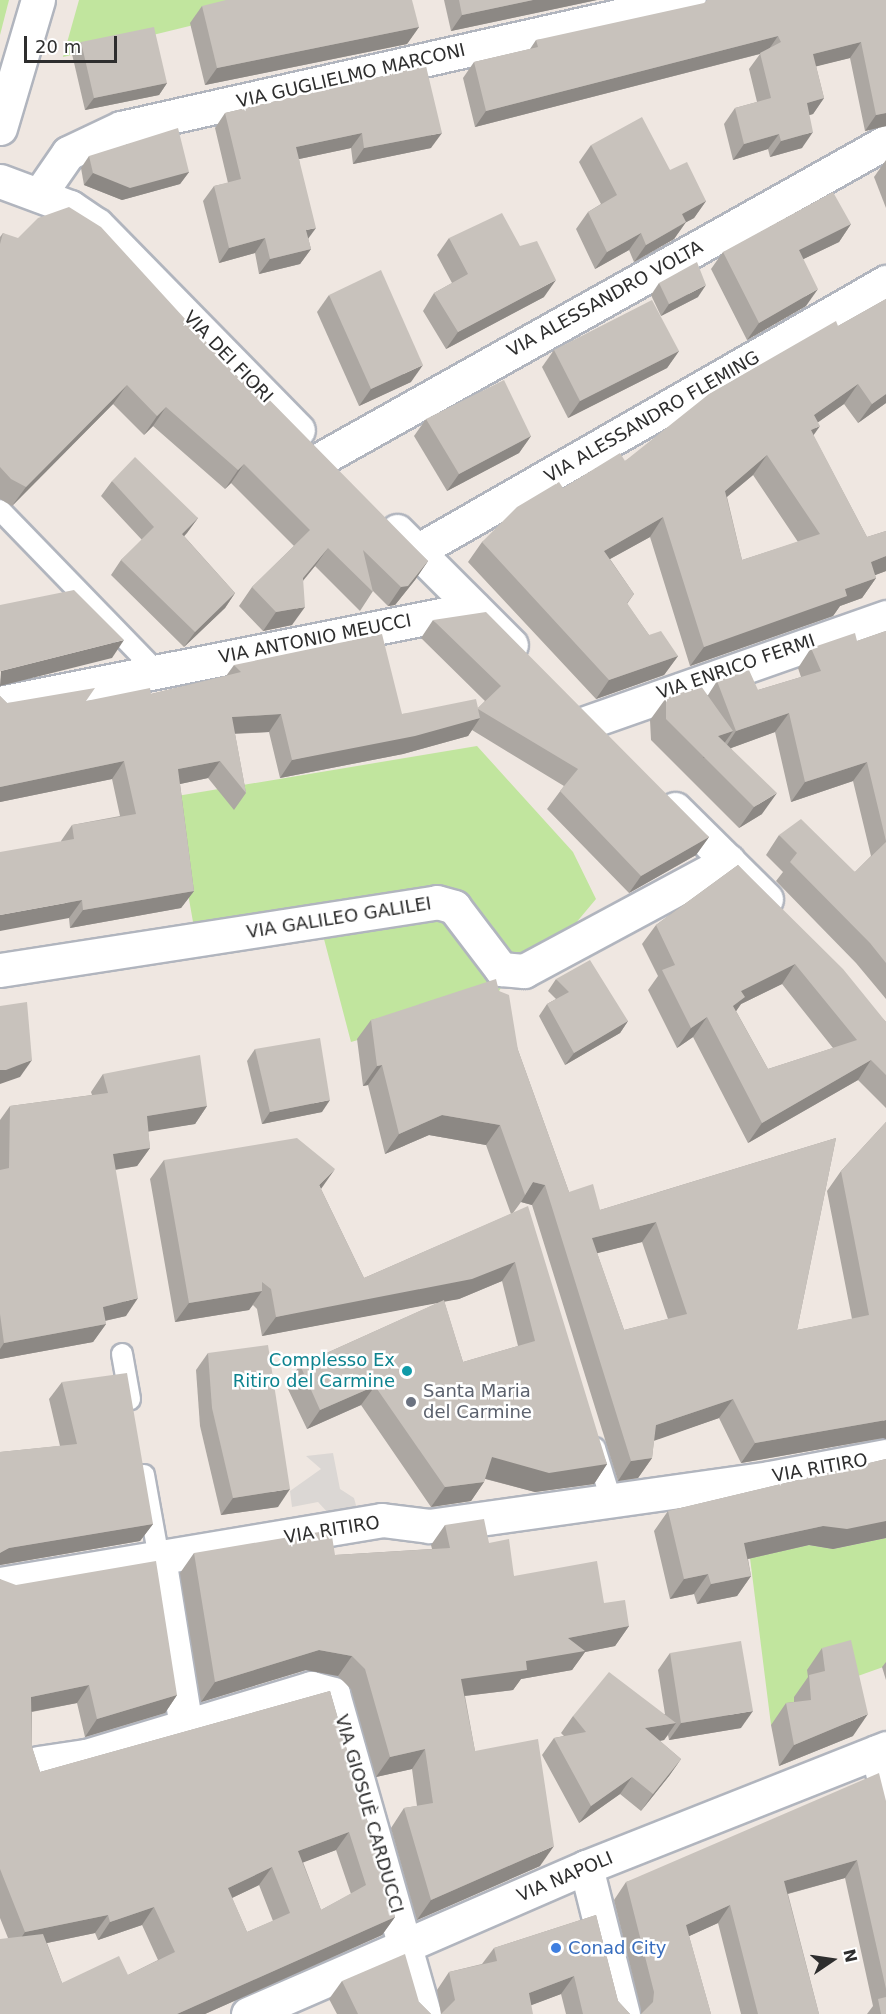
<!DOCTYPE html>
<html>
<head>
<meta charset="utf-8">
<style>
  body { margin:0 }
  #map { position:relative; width:886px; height:2014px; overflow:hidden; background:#efe7e1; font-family:"DejaVu Sans",sans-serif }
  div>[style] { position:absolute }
  .green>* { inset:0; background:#c1e59e }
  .plaza>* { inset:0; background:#dbd7d4 }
  .roads { filter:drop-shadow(2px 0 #b1b5be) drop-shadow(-2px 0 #b1b5be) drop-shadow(0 2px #b1b5be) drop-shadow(0 -2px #b1b5be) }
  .lane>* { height:20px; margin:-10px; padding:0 10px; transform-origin:10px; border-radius:10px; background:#fff }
  .street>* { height:33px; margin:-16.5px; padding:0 16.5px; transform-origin:16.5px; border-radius:16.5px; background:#fff }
  .wall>* { inset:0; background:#aca7a2 }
  .shaded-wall>* { inset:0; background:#8c8884 }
  .building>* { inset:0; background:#c8c2bc }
  .dots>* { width:16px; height:16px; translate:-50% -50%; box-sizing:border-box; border:3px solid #fff; border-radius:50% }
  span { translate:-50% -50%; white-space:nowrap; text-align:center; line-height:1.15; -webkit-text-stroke:5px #fff; paint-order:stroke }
  .street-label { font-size:18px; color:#2e2e2e }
  .culture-label { font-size:18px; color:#0d838f }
  .right { translate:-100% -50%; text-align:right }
  .worship-label { font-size:18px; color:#5b616d }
  .left { translate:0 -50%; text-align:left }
  .shop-label { font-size:18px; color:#366cbe }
  .north { position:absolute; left:802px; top:1930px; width:60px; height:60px; -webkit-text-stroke:4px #fff; paint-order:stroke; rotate:77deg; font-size:16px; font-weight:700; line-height:24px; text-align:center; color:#2e2e2e }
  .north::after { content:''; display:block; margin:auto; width:21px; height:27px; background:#2e2e2e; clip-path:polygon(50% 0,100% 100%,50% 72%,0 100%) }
  .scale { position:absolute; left:24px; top:36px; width:93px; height:27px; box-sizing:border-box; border:3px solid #2e2e2e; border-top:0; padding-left:8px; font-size:18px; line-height:21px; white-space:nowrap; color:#2e2e2e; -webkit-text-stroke:4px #fff; paint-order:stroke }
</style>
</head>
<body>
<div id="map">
  <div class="green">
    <i style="clip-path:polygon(0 0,9px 0,0 35px)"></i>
    <i style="clip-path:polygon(79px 0,296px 0,63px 57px)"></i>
    <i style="clip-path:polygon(477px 746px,573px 852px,596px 899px,539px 967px,510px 972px,494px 1000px,351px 1042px,319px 920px,196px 939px,171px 797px)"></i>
    <i style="clip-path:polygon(886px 1538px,886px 1666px,810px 1693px,796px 1721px,771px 1725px,750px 1558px,809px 1545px,833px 1549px)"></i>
  </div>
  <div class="plaza">
    <i style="clip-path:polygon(333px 1453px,340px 1489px,354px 1498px,357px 1509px,330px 1515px,318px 1502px,292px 1507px,290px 1491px,321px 1469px,306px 1456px)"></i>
  </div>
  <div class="roads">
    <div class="lane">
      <i style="left:0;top:510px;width:223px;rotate:45.9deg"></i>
      <i style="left:122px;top:1354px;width:46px;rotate:79.9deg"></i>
      <i style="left:595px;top:1448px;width:54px;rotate:72.9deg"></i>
      <i style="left:144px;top:1475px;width:84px;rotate:79.8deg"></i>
    </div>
    <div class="street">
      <i style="left:0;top:128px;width:134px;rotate:-73.5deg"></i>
      <i style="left:0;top:181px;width:75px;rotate:20.4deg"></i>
      <i style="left:70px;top:207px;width:32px;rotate:34deg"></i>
      <i style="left:97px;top:225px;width:287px;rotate:45.6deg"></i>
      <i style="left:39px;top:195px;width:51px;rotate:-55.4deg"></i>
      <i style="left:68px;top:153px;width:59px;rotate:-25.3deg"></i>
      <i style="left:121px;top:128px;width:582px;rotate:-12.7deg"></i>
      <i style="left:324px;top:457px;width:644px;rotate:-29.27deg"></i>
      <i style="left:397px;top:531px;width:161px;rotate:45deg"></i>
      <i style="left:417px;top:551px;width:541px;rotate:-29.84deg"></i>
      <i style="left:0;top:703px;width:483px;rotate:-11.3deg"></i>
      <i style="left:588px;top:722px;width:316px;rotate:-19.4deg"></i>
      <i style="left:675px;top:809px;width:128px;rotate:44.7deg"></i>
      <i style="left:0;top:970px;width:442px;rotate:-8.8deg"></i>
      <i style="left:437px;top:902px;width:18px;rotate:16deg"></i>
      <i style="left:454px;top:907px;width:78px;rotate:52.8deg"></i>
      <i style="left:501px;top:969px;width:23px;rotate:5deg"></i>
      <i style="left:524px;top:971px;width:232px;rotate:-28.3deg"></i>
      <i style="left:159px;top:1558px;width:170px;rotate:80.9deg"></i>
      <i style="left:186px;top:1726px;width:131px;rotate:-16.9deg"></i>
      <i style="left:311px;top:1688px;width:23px;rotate:15deg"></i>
      <i style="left:333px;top:1694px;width:333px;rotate:74.1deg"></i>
      <i style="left:0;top:1584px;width:387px;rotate:-9.5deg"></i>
      <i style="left:382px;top:1520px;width:47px;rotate:7.3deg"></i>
      <i style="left:429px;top:1526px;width:344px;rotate:-8deg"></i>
      <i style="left:770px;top:1478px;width:118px;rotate:-10.7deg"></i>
      <i style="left:877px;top:1752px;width:38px;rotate:76deg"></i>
      <i style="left:38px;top:1763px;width:49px;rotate:-8.3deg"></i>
      <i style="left:86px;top:1756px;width:104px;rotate:-16.7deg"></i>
      <i style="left:586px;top:1867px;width:152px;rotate:75.9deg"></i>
      <i style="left:248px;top:2014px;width:369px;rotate:-23.5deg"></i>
      <i style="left:586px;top:1867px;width:323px;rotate:-21.6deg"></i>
    </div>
  </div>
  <div class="wall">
    <i style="clip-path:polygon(444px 0,597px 0,451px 31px)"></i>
    <i style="clip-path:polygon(886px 0,886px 126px,865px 131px,850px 58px,816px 66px,824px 98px,813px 114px,809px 115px,802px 148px,770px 157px,768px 149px,733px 160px,724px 124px,735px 108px,757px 102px,749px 69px,760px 54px,475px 127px,463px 78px,474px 62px,530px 49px,536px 40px)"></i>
    <i style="clip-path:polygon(202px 6px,419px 27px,407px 44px,205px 85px,190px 23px)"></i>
    <i style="clip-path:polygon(81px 42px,167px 83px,159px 95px,85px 110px,72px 54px)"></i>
    <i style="clip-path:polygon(426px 66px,431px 148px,353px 164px,351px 148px,299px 159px,308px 238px,311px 249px,300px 264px,259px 274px,255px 253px,219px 263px,203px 201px,214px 186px,228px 183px,215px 128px,225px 113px)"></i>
    <i style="clip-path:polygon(591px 145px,670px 170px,706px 201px,694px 218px,686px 222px,674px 239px,634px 262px,629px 250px,595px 269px,576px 229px,588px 212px,601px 204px,579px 162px)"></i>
    <i style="clip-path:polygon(89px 156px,189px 172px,180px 184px,122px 200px,84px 185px,81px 168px)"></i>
    <i style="clip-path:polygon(886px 160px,886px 208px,874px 177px)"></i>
    <i style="clip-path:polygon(851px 224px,839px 242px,803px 259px,806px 306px,747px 340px,711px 269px,723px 252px)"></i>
    <i style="clip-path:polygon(3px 233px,239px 378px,428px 561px,415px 580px,395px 605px,388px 606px,373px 591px,360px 611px,315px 566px,303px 581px,292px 625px,263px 631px,239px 606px,252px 587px,294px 546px,231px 483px,225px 489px,153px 426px,144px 435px,113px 404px,12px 506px,0 499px,0 237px)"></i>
    <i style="clip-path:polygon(449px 238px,544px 297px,446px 349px,423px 311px,434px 293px,452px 283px,437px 255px)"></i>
    <i style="clip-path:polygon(659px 283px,698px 297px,661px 316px,651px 295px)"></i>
    <i style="clip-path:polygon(329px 295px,411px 382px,359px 406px,317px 312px)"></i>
    <i style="clip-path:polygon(evenodd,886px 299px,886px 403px,858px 423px,844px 404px,818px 422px,813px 435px,867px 537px,886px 531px,886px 571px,875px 575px,876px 578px,862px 598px,840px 606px,833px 616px,690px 666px,650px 537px,610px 559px,634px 594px,627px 604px,649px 635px,678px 656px,664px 675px,596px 699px,468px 562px,482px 542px,563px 488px,625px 461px,838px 326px,886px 299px,753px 475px,798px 542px,742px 560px,727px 497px,753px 475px)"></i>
    <i style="clip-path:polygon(554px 350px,679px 351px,667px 368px,568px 418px,542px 367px)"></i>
    <i style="clip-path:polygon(426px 419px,531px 436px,519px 453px,447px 491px,414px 436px)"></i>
    <i style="clip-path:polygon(112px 481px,198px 518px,184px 536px,235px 593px,225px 608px,184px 647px,111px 575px,121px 560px,142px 540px,101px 496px)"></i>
    <i style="clip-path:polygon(433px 620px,709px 837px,696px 855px,629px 893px,547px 809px,564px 786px,472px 730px,468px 736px,403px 754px,280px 778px,269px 732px,235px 734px,246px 793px,234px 810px,208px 778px,180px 784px,194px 891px,181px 908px,70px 928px,61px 841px,72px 825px,120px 816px,112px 779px,0 802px,0 696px,7px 703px,86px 701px,151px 694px,226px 676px,234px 665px,402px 714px,478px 708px,485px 701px,421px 638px)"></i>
    <i style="clip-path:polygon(886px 631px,886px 999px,856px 963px,776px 881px,783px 872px,766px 855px,779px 835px,855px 872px,871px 856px,853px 781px,791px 802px,775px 732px,731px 748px,762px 814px,739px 828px,651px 740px,650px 720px,666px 698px,708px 695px,717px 681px,758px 690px,801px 677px,798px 668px,811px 648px,857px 641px)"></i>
    <i style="clip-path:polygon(evenodd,738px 865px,886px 1022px,886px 1108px,858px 1080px,748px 1143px,693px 1037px,677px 1048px,648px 990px,658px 976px,642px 944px,656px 925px,738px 865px,782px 984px,833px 1048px,768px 1069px,736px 1011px,741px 1004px,782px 984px)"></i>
    <i style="clip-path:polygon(556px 979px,628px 1021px,620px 1033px,565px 1065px,539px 1016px,547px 1004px,556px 999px,548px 991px)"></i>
    <i style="clip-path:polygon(evenodd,499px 991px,518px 1050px,569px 1192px,600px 1210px,836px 1138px,797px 1330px,852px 1319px,827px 1191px,841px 1171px,886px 1122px,883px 1438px,741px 1463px,719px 1418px,654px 1440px,652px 1458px,638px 1478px,618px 1481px,532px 1205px,521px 1202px,513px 1213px,607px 1464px,594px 1484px,535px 1492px,485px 1479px,484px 1482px,471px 1501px,431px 1507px,361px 1405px,307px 1429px,286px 1385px,300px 1365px,440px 1302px,262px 1336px,257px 1309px,253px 1305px,249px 1310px,175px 1322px,150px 1179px,164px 1160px,321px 1189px,364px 1278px,511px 1214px,486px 1145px,429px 1135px,385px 1154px,368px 1085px,363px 1086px,357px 1039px,371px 1020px,499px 991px,642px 1242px,668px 1319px,624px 1330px,597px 1253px,642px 1242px,499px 991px,502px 1281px,518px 1346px,463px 1362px,444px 1301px,459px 1299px,502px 1281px)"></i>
    <i style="clip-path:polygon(255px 1049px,322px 1112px,262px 1124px,247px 1061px)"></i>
    <i style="clip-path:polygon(103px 1074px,207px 1106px,195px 1124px,148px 1131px,150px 1148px,137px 1166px,115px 1170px,126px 1316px,105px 1321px,106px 1324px,93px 1342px,0 1359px,0 1120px,10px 1106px,92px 1095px,91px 1092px)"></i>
    <i style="clip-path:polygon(208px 1353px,278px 1507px,221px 1515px,200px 1426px,196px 1370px)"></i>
    <i style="clip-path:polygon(62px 1382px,153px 1524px,140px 1541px,0 1565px,0 1452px,60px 1446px,49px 1399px)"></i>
    <i style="clip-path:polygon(886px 1459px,886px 1538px,833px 1549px,809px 1545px,748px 1559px,751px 1576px,737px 1596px,697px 1604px,694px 1594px,670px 1599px,654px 1531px,668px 1511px)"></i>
    <i style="clip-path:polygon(445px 1525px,489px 1543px,514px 1576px,604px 1603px,629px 1626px,615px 1646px,585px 1652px,572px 1670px,521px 1679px,513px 1690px,465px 1696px,475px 1751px,540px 1866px,417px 1920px,391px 1828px,404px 1808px,417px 1806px,412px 1769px,376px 1777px,351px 1689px,338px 1676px,306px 1670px,201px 1702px,180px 1573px,194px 1553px,335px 1555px,432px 1549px,431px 1545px)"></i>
    <i style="clip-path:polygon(evenodd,0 1579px,177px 1695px,165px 1713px,85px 1737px,77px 1703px,32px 1712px,32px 1747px,40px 1772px,330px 1691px,395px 1917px,382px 1935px,205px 2014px,0 2014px,8px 1938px,0 1918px,0 1579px,336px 1850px,351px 1894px,321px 1910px,303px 1862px,336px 1850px,0 1579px,259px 1885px,273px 1921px,247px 1932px,232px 1898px,259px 1885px,0 1579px,142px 1925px,158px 1960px,128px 1975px,62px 1983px,47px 1943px,95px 1933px,98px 1940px,142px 1925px)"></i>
    <i style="clip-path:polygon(822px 1648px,853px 1736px,779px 1766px,771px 1725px,786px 1703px,794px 1702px,794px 1697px,808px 1677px,807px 1670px)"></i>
    <i style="clip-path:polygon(670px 1653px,741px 1728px,669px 1740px,668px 1735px,664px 1740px,660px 1741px,681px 1759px,669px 1776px,641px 1811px,620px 1794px,579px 1823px,542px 1755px,554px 1738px,564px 1736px,561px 1733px,573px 1716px,665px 1714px,658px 1670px)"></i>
    <i style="clip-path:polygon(886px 1662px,886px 1680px,882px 1667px)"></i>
    <i style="clip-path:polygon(886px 1801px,886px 2014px,867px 2014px,873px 2006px,845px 1878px,788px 1894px,819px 2014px,741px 2014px,718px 1923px,689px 1936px,711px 2014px,641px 2014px,641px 2009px,614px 1900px,626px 1882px)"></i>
    <i style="clip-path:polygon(596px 1915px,618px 2001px,630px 2014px,638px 2014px,566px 2014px,561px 1994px,531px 2005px,441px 2014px,437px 1990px,449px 1972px,482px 1964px,494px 1948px)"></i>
    <i style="clip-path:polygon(342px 1981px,419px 2002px,431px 2014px,337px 2014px,329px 1999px)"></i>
  </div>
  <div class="shaded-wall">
    <i style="clip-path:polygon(533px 0,597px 0,451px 31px,462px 15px)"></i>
    <i style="clip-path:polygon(419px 27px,407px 44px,205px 85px,217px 68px)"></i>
    <i style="clip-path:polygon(778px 36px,767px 52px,475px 127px,486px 111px)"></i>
    <i style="clip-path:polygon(861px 42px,850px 58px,802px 70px,813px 54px)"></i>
    <i style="clip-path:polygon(167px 83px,159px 95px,85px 110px,94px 98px)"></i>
    <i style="clip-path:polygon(824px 98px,813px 114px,796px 119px,807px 103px)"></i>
    <i style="clip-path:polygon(886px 113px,886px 126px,865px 131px,876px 115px)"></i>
    <i style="clip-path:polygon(813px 132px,802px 148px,770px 157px,781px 141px)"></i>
    <i style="clip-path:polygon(362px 133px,351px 148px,285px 162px,296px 147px)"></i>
    <i style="clip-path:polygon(442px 133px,431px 148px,353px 164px,364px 148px)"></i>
    <i style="clip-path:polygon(779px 134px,768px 149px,733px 160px,744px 144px)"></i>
    <i style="clip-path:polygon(189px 172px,180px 184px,122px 200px,84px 185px,93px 173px)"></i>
    <i style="clip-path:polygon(706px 201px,694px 218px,670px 231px,682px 214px)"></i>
    <i style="clip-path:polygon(686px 222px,674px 239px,634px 262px,646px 245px)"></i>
    <i style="clip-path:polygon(851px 224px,839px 242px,787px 267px,799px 250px)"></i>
    <i style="clip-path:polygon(316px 228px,305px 243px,306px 230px)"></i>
    <i style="clip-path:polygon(641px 233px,629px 250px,595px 269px,607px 252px)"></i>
    <i style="clip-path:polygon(265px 238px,255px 253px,219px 263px,229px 248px)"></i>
    <i style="clip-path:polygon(311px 249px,300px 264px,259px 274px,270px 259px)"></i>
    <i style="clip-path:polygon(556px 280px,544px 297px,446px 349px,458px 332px)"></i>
    <i style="clip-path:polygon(706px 285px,698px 297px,661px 316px,669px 304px)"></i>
    <i style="clip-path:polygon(818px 289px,806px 306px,747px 340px,759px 323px)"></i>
    <i style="clip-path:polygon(679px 351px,667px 368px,568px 418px,580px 401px)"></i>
    <i style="clip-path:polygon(423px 365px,411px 382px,359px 406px,371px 389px)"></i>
    <i style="clip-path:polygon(858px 384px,844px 404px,800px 435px,814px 415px)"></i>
    <i style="clip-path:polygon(127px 385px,113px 404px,12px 506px,26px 487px)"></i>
    <i style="clip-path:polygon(886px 394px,886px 403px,858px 423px,872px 404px)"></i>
    <i style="clip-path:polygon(166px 407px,153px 426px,144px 435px,157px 416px)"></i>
    <i style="clip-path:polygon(820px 426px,806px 446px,811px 430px)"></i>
    <i style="clip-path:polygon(531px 436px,519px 453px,447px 491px,459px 474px)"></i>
    <i style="clip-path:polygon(767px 455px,753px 475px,711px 510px,725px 491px)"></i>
    <i style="clip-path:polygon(244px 464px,231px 483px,225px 489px,238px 470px)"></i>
    <i style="clip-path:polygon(663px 517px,650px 537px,590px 570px,604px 551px)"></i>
    <i style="clip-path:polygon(198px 518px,187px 533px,172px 549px,182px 534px)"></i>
    <i style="clip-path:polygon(328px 548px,315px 566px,289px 597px,303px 578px)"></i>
    <i style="clip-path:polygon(886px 556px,886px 571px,857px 582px,871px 562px)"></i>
    <i style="clip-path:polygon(428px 561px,415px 580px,395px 605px,388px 606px,401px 587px)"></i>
    <i style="clip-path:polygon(876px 578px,862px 598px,840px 606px,833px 616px,690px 666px,704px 647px,845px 589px)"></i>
    <i style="clip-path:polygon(235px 593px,225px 608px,184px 647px,195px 632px)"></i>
    <i style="clip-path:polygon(305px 607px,292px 625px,263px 631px,276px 612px)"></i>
    <i style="clip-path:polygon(124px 640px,112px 658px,0 686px,1px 671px)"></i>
    <i style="clip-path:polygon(678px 656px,664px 675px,596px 699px,609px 680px)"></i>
    <i style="clip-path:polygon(789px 713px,775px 732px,723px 751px,736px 731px)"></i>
    <i style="clip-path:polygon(281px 714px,269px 732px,219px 734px,232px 717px)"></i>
    <i style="clip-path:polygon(480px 718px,468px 736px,403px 754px,280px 778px,292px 760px)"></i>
    <i style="clip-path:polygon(733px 731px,718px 752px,703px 758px,718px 736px)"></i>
    <i style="clip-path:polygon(124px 761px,112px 779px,0 802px,0 787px)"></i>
    <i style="clip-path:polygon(220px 761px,208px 778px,166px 787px,178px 769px)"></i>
    <i style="clip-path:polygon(867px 762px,853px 781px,791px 802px,805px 782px)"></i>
    <i style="clip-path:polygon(777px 793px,762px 814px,739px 828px,754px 807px)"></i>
    <i style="clip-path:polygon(709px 837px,696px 855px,629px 893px,641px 876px)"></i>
    <i style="clip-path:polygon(194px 891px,181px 908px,70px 928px,83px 910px)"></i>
    <i style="clip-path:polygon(82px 900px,69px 918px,0 931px,0 915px)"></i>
    <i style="clip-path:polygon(795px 964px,782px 984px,741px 1004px,732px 1017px,719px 1026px,741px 991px)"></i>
    <i style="clip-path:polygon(707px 1017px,693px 1037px,677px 1048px,691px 1028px)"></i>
    <i style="clip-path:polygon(628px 1021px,620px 1033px,565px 1065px,574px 1053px)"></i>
    <i style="clip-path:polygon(32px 1060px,20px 1077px,0 1084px,0 1070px)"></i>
    <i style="clip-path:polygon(871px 1060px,858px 1080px,748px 1143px,762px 1123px)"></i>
    <i style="clip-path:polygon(382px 1065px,368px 1085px,363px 1086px,377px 1066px)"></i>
    <i style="clip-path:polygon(330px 1100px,322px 1112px,262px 1124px,270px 1112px)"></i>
    <i style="clip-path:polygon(207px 1106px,195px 1124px,134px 1134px,147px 1116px)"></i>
    <i style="clip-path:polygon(442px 1115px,500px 1125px,486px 1145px,429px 1135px,385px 1154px,399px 1134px)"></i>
    <i style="clip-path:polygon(150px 1148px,137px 1166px,100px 1172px,113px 1154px)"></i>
    <i style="clip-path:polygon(335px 1169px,321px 1189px,319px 1185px)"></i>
    <i style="clip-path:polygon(533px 1182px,545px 1185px,532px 1205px,521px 1202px)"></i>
    <i style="clip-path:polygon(656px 1222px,642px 1242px,578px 1258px,592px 1238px)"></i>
    <i style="clip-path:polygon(515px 1262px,502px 1281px,459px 1299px,262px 1336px,276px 1317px)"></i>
    <i style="clip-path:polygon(262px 1291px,249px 1310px,175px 1322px,189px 1303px)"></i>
    <i style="clip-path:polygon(138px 1298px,126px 1316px,90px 1324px,103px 1307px)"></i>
    <i style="clip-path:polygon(106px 1324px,93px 1342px,0 1359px,0 1349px,4px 1343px)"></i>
    <i style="clip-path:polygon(375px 1386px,361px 1405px,307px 1429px,320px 1410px)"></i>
    <i style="clip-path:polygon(733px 1399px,719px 1418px,642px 1445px,656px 1425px)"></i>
    <i style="clip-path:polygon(886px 1420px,886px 1439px,883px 1438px,741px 1463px,755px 1443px)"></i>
    <i style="clip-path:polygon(492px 1457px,607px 1464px,594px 1484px,535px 1492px,479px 1477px)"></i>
    <i style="clip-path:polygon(652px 1458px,638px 1478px,618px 1481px,631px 1461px)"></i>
    <i style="clip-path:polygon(484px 1482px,471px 1501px,431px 1507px,445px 1487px)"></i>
    <i style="clip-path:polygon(290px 1489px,278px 1507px,221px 1515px,233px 1498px)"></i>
    <i style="clip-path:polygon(886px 1521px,886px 1538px,833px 1549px,809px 1545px,730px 1563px,744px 1543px,823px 1526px)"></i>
    <i style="clip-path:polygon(153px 1524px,140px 1541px,0 1565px,0 1552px,9px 1548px)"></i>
    <i style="clip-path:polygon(708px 1574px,694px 1594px,670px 1599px,684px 1579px)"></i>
    <i style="clip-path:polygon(751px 1576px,737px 1596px,697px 1604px,711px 1584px)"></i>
    <i style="clip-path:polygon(629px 1626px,615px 1646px,585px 1652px,572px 1670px,521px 1679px,513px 1690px,447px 1698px,461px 1679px,526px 1661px,568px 1638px)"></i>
    <i style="clip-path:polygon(319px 1650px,352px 1656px,338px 1676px,306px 1670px,201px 1702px,215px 1682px)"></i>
    <i style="clip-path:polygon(89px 1685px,77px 1703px,19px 1714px,31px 1697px)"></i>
    <i style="clip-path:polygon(177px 1695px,165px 1713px,85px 1737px,97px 1719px)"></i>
    <i style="clip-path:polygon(753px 1711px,741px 1728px,669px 1740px,681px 1723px)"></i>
    <i style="clip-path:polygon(868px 1714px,853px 1736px,779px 1766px,794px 1745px)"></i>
    <i style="clip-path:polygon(676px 1723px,664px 1740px,633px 1745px,645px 1728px)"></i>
    <i style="clip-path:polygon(425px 1749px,412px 1769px,376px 1777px,390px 1757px)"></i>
    <i style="clip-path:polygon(681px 1759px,669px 1776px,641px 1811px,653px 1794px)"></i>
    <i style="clip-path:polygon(632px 1777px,620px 1794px,579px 1823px,591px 1806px)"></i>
    <i style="clip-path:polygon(349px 1832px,336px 1850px,286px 1869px,298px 1851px)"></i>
    <i style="clip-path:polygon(554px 1846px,540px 1866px,417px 1920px,431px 1900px)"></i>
    <i style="clip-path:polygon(857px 1860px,845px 1878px,772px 1898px,784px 1881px)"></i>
    <i style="clip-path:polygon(272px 1867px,259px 1885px,215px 1906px,228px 1888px)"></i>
    <i style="clip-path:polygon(730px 1905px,718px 1923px,674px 1943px,686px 1925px)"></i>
    <i style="clip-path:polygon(154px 1907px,142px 1925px,98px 1940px,110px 1922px)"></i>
    <i style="clip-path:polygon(108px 1915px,95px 1933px,13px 1950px,25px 1932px)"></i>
    <i style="clip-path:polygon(395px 1917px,382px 1935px,205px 2014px,177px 2014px)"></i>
    <i style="clip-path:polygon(574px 1976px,561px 1994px,516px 2011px,529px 1993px)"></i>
  </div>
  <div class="building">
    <i style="clip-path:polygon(226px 0,412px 0,419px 27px,217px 68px,202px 6px)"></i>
    <i style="clip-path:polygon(459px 0,533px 0,462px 15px)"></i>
    <i style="clip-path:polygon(707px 0,886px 0,886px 113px,876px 115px,861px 42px,813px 54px,824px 98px,807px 103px,813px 132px,781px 141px,779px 134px,744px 144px,735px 108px,771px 98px,760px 53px,781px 42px,778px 36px,486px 111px,474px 62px,538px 47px,536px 40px,704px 3px)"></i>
    <i style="clip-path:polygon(154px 27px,167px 83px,94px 98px,81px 42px)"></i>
    <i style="clip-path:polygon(426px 66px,442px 133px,364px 148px,362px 133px,296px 147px,316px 228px,306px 230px,311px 249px,270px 259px,265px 238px,229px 248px,214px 186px,241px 179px,225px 113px)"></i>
    <i style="clip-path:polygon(642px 117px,670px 170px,687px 162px,706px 201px,682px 214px,686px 222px,646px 245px,641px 233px,607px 252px,588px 212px,617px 195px,591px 145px)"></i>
    <i style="clip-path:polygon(178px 128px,189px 172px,130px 188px,93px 173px,89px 156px)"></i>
    <i style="clip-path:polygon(833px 192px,851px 224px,799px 250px,818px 289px,759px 323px,723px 252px)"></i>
    <i style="clip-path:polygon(69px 207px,101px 227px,239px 378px,244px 374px,428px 561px,408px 586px,401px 587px,363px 550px,373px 592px,328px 548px,303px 578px,305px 607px,276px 612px,252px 587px,310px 530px,244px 464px,238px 470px,166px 407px,157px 416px,127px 385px,26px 487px,11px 479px,0 467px,0 244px,3px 233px,18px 238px,38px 218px)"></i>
    <i style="clip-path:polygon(502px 213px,520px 246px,537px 241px,556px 280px,458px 332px,434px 293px,468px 274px,449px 238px)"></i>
    <i style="clip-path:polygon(697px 262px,706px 285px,669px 304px,659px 283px)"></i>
    <i style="clip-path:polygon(381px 270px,423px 365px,371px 389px,329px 295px)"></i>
    <i style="clip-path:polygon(evenodd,886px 299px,886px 394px,872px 404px,858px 384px,814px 415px,820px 426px,811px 430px,867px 537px,886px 531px,886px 556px,871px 562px,876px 578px,845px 589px,847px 596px,704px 647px,663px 517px,604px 551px,634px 594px,627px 603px,649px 635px,661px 631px,678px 656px,609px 680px,482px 542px,517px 507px,559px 482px,563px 488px,620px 453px,625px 461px,709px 394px,836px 321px,838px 326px,886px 299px,767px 455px,820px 534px,742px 560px,725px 491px,767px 455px)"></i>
    <i style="clip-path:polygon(652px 300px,679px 351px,580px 401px,554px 350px)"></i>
    <i style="clip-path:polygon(504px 380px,531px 436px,459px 474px,426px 419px)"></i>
    <i style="clip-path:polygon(135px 457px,198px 518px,182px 534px,235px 593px,195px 632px,121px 560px,154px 527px,112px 481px)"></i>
    <i style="clip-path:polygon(74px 590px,124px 640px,1px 671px,0 672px,0 605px)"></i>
    <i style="clip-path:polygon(486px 612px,709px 837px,641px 876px,560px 791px,578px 769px,478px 709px,480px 718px,415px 736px,292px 760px,281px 714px,232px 717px,246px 793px,220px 761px,178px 769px,194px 891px,83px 910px,82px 900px,0 915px,0 852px,74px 839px,72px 825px,136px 814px,124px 761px,0 787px,0 696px,7px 703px,95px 688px,86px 701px,150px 688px,151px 694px,241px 672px,234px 665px,382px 634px,402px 714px,476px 699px,478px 708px,501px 686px,433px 620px)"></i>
    <i style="clip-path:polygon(886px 631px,886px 841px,867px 762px,805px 782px,789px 713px,736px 731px,717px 681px,749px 670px,758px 690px,821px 671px,811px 648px,855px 633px,857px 641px)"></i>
    <i style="clip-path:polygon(701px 686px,733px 731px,718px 736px,777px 793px,754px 807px,666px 719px,666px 698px)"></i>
    <i style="clip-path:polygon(801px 819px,855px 872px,886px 842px,886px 963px,870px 943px,790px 862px,797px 853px,779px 835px)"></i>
    <i style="clip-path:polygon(evenodd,738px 865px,843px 969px,886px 1022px,886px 1075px,871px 1060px,762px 1123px,707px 1017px,691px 1028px,662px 970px,675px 965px,656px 925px,738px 865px,795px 964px,857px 1040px,768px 1069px,733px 1006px,745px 997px,741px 991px,795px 964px)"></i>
    <i style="clip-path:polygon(590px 960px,628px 1021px,574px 1053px,547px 1004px,569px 992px,556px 979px)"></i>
    <i style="clip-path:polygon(evenodd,496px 979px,499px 991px,509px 995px,518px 1050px,569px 1192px,593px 1184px,600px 1210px,836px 1138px,797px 1330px,869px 1315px,841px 1171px,886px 1122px,886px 1420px,755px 1443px,733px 1399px,656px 1425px,652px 1458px,631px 1461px,545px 1185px,533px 1182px,525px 1195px,500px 1125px,442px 1115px,399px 1134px,382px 1065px,377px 1066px,371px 1020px,496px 979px,656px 1222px,687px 1314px,624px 1330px,592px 1238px,656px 1222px)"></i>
    <i style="clip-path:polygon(27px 1002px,32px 1060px,6px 1070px,0 1070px,0 1006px)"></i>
    <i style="clip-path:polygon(320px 1038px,330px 1100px,270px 1112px,255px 1049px)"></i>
    <i style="clip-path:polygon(200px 1055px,207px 1106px,147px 1116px,150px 1148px,113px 1154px,138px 1298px,103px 1307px,106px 1324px,4px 1343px,0 1314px,0 1170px,9px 1168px,10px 1106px,108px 1093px,103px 1074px)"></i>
    <i style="clip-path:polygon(297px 1138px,335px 1169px,319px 1185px,364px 1278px,528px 1206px,607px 1464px,549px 1473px,492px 1457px,484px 1482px,445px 1487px,375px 1386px,320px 1410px,300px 1365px,444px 1300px,463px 1362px,535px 1341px,515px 1262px,472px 1279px,276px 1317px,271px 1289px,262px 1282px,262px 1291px,189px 1303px,164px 1160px)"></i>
    <i style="clip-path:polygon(268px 1345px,290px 1489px,233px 1498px,212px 1408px,208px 1353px)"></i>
    <i style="clip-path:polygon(127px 1373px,153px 1524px,9px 1548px,0 1553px,0 1452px,77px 1444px,62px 1382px)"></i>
    <i style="clip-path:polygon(886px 1459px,886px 1521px,847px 1529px,823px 1526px,744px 1543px,751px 1576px,711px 1584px,708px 1574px,684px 1579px,668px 1511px)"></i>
    <i style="clip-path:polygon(484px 1519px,489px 1543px,509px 1539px,514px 1576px,597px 1561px,604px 1603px,625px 1600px,629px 1626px,568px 1638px,585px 1651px,526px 1661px,527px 1670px,461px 1679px,475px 1751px,538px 1739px,554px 1846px,431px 1900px,404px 1808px,433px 1803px,425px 1749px,390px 1757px,365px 1669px,352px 1656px,319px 1650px,215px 1682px,194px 1553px,331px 1530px,335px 1555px,450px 1548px,445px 1525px)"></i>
    <i style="clip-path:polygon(evenodd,156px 1561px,177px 1695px,97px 1719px,89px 1685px,31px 1697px,32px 1747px,40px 1772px,330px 1691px,395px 1917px,177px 2014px,0 2014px,0 1939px,43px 1934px,62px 1983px,119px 1956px,128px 1975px,175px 1952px,154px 1907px,110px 1922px,108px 1915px,25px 1932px,0 1869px,0 1579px,16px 1585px,156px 1561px,349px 1832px,366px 1885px,321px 1910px,298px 1851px,349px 1832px,156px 1561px,272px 1867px,290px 1913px,247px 1932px,228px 1888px,272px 1867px)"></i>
    <i style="clip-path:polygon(851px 1640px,868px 1714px,794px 1745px,786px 1703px,811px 1700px,809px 1675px,825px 1671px,822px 1648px)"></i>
    <i style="clip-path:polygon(741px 1641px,753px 1711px,681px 1723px,670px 1653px)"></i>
    <i style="clip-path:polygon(609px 1672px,676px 1723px,645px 1728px,681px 1759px,653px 1794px,632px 1777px,591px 1806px,554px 1738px,586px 1732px,573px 1716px)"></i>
    <i style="clip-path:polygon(879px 1773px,886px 1801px,886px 1989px,857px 1860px,784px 1881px,819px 2014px,758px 2014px,730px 1905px,686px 1925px,711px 2014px,641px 2014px,653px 2002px,654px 1992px,626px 1882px)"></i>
    <i style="clip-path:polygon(596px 1915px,618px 2001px,630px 2014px,638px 2014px,583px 2014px,574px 1976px,529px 1993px,533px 2014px,441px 2014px,455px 2000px,449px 1972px,497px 1961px,494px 1948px)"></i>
    <i style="clip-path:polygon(405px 1954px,419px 2002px,431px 2014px,358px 2014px,342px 1981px)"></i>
    <i style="clip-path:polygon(886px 1997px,886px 2014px,881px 2014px,878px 1999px)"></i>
  </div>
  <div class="dots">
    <i style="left:407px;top:1371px;background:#0f9aa8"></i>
    <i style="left:411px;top:1402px;background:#6b7280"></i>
    <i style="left:556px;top:1948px;background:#3f7fe0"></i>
  </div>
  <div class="street-label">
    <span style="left:351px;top:76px;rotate:-13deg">VIA GUGLIELMO MARCONI</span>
    <span style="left:605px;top:299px;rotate:-29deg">VIA ALESSANDRO VOLTA</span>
    <span style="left:228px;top:357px;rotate:46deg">VIA DEI FIORI</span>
    <span style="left:652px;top:417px;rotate:-30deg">VIA ALESSANDRO FLEMING</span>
    <span style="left:315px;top:639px;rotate:-11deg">VIA ANTONIO MEUCCI</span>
    <span style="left:736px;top:667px;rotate:-19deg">VIA ENRICO FERMI</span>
    <span style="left:339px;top:918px;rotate:-9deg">VIA GALILEO GALILEI</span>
    <span style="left:820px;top:1468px;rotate:-10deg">VIA RITIRO</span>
    <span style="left:332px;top:1530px;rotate:-9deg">VIA RITIRO</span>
    <span style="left:369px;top:1814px;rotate:74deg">VIA GIOSUÈ CARDUCCI</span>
    <span style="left:565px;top:1877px;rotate:-23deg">VIA NAPOLI</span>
  </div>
  <div class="culture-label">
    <span class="right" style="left:395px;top:1371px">Complesso Ex<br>Ritiro del Carmine</span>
  </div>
  <div class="worship-label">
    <span class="left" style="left:423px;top:1402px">Santa Maria<br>del Carmine</span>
  </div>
  <div class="shop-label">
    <span class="left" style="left:568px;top:1948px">Conad City</span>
  </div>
  <div class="north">N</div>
  <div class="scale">20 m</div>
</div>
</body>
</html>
